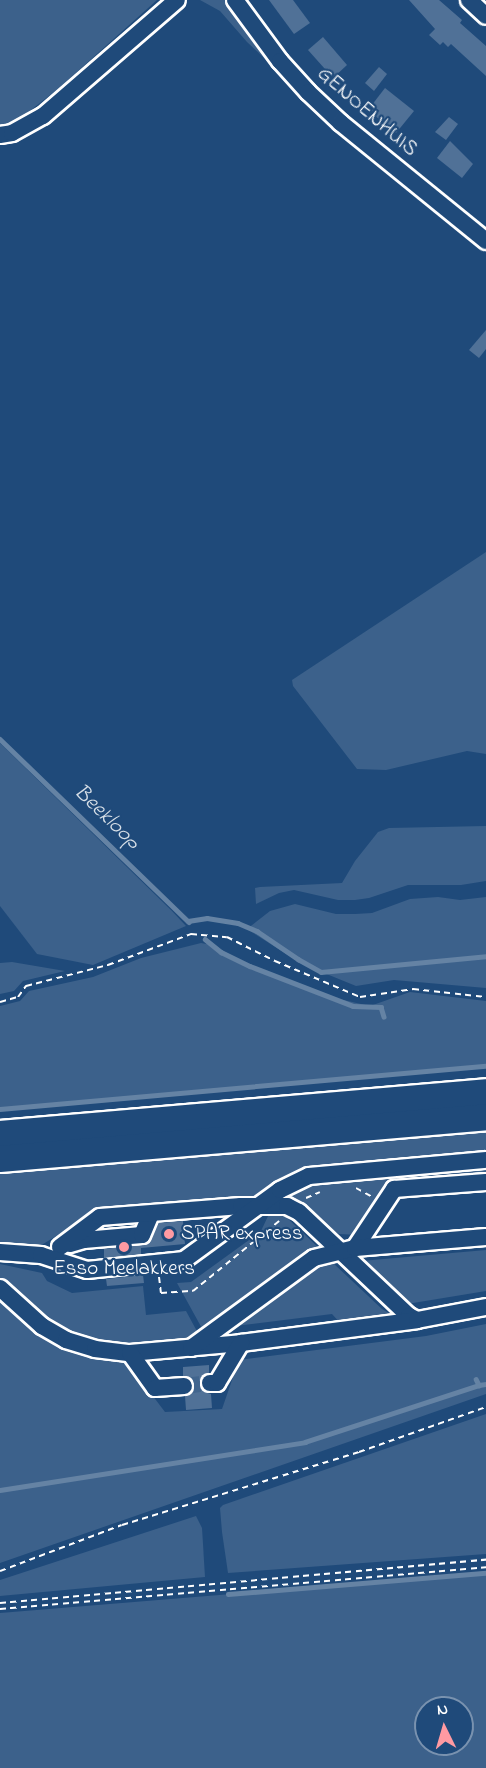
<!DOCTYPE html>
<html>
<head>
<meta charset="utf-8">
<style>
  body { margin:0 }
  #map { position:relative; width:486px; height:1768px; overflow:hidden; background:#1f4a7a; font-family:"Indie Flower",sans-serif }
  div>[style] { position:absolute }
  .green>* { inset:0; background:#3c618b }
  .stream>* { height:4.5px; margin:-2.25px; padding:0 2.25px; transform-origin:2.25px; border-radius:2.25px; background:#6583a4 }
  .building>* { inset:0; background:#507197 }
  .minor-tunnel>* { height:16px; margin-top:-8px; transform-origin:0; background:repeating-linear-gradient(90deg,#41658e 0 16px,transparent 0 24px) }
  .path>* { height:2px; margin-top:-1px; transform-origin:0; background:repeating-linear-gradient(90deg,#fff 0 6px,transparent 0 10.5px) }
  .roads { filter:drop-shadow(2px 0 #fff) drop-shadow(-2px 0 #fff) drop-shadow(0 2px #fff) drop-shadow(0 -2px #fff) }
  .minor>* { height:16px; margin:-8px; padding:0 8px; transform-origin:8px; border-radius:8px; background:#1f4a7a }
  .highway>* { height:26px; margin:-13px; padding:0 13px; transform-origin:13px; border-radius:13px; background:#1f4a7a }
  .dots>* { width:16px; height:16px; translate:-50% -50%; box-sizing:border-box; border:3px solid #1f4a7a; border-radius:50% }
  span { translate:-50% -50%; white-space:nowrap; text-align:center; line-height:1.15; -webkit-text-stroke:4.5px #1f4a7a; paint-order:stroke }
  .street-label { font-size:21px; color:#fff }
  .poi-label { font-size:21px; color:#fff }
  .left { translate:0 -50%; text-align:left }
  .water-label { font-size:22px; color:#d8e0e8; font-style:italic }
  .north { position:absolute; left:414px; top:1696px; width:60px; height:60px; box-sizing:border-box; background:#1f4a7a; border:2px solid #7992af; border-radius:50%; rotate:355deg; font-size:16px; font-weight:700; line-height:24px; text-align:center; color:#fff }
  .north::after { content:''; display:block; margin:auto; width:21px; height:27px; background:#ff9aa2; clip-path:polygon(50% 0,100% 100%,50% 72%,0 100%) }
</style>
</head>
<body>
<div id="map">
  <div class="green">
    <i style="clip-path:polygon(0 0,157px 0,59px 88px,8px 128px,0 130px)"></i>
    <i style="clip-path:polygon(200px 0,230px 0,279px 72px,247px 42px,220px 11px)"></i>
    <i style="clip-path:polygon(486px 552px,486px 754px,467px 751px,386px 770px,357px 769px,293px 686px,292px 680px)"></i>
    <i style="clip-path:polygon(0 743px,172px 911px,186px 926px,93px 965px,37px 954px,0 906px)"></i>
    <i style="clip-path:polygon(486px 826px,486px 881px,461px 885px,408px 885px,369px 898px,355px 900px,338px 900px,294px 890px,279px 893px,256px 904px,255px 888px,260px 887px,342px 883px,355px 861px,378px 832px,389px 828px)"></i>
    <i style="clip-path:polygon(438px 897px,460px 900px,486px 897px,486px 988px,394px 980px,356px 986px,302px 964px,247px 929px,270px 911px,295px 904px,336px 914px,355px 914px,372px 913px,410px 899px)"></i>
    <i style="clip-path:polygon(201px 943px,212px 945px,276px 977px,330px 997px,370px 1006px,410px 992px,486px 1001px,486px 1066px,0 1110px,0 1006px,20px 1001px,29px 991px,93px 977px,141px 958px)"></i>
    <i style="clip-path:polygon(12px 962px,65px 971px,23px 981px,14px 991px,0 994px,0 963px)"></i>
    <i style="clip-path:polygon(486px 1131px,486px 1155px,309px 1170px,261px 1197px,98px 1215px,85px 1218px,40px 1246px,0 1244px,0 1174px)"></i>
    <i style="clip-path:polygon(486px 1165px,486px 1175px,393px 1184px,359px 1235px,339px 1234px,280px 1200px,283px 1194px,301px 1183px)"></i>
    <i style="clip-path:polygon(269px 1214px,283px 1214px,321px 1250px,204px 1332px,177px 1283px,191px 1282px,249px 1240px,261px 1231px)"></i>
    <i style="clip-path:polygon(486px 1250px,486px 1291px,407px 1304px,361px 1261px)"></i>
    <i style="clip-path:polygon(320px 1261px,332px 1262px,382px 1309px,395px 1317px,341px 1324px,332px 1314px,227px 1327px)"></i>
    <i style="clip-path:polygon(0 1264px,42px 1273px,47px 1281px,72px 1293px,143px 1286px,146px 1315px,186px 1311px,199px 1335px,185px 1345px,96px 1345px,44px 1322px,0 1280px)"></i>
    <i style="clip-path:polygon(0 1293px,18px 1312px,124px 1358px,165px 1412px,222px 1409px,239px 1360px,426px 1336px,486px 1324px,486px 1394px,0 1563px)"></i>
    <i style="clip-path:polygon(486px 1414px,486px 1554px,228px 1573px,222px 1532px,220px 1508px,223px 1505px)"></i>
    <i style="clip-path:polygon(196px 1516px,202px 1528px,205px 1577px,0 1596px,0 1580px)"></i>
    <i style="clip-path:polygon(evenodd,486px 1573px,486px 1768px,0 1768px,0 1613px,486px 1573px,426px 1708px,462px 1708px,462px 1744px,426px 1744px,426px 1708px)"></i>
  </div>
  <div class="stream">
    <i style="left:0;top:739px;width:263px;rotate:44.1deg"></i>
    <i style="left:188px;top:921px;width:19px;rotate:-9deg"></i>
    <i style="left:207px;top:918px;width:31px;rotate:9deg"></i>
    <i style="left:238px;top:923px;width:21px;rotate:23deg"></i>
    <i style="left:257px;top:931px;width:50px;rotate:34.3deg"></i>
    <i style="left:298px;top:959px;width:26px;rotate:29deg"></i>
    <i style="left:321px;top:972px;width:166px;rotate:-5.5deg"></i>
    <i style="left:205px;top:939px;width:21px;rotate:39deg"></i>
    <i style="left:221px;top:952px;width:32px;rotate:26deg"></i>
    <i style="left:250px;top:966px;width:110px;rotate:21.2deg"></i>
    <i style="left:353px;top:1006px;width:28px;rotate:2deg"></i>
    <i style="left:381px;top:1007px;width:10px;rotate:73deg"></i>
    <i style="left:0;top:1109px;width:488px;rotate:-5.1deg"></i>
    <i style="left:476px;top:1379px;width:7px;rotate:63deg"></i>
    <i style="left:479px;top:1385px;width:7px;rotate:-8deg"></i>
    <i style="left:0;top:1490px;width:309px;rotate:-8.9deg"></i>
    <i style="left:305px;top:1442px;width:183px;rotate:-18.1deg"></i>
    <i style="left:228px;top:1594px;width:259px;rotate:-4.7deg"></i>
  </div>
  <div class="building">
    <i style="clip-path:polygon(269px 0,293px 0,310px 23px,294px 34px)"></i>
    <i style="clip-path:polygon(409px 0,439px 0,462px 20px,460px 23px,486px 46px,486px 76px,451px 44px,448px 47px,443px 42px,440px 45px,429px 35px,435px 29px)"></i>
    <i style="clip-path:polygon(323px 37px,347px 65px,333px 78px,308px 50px)"></i>
    <i style="clip-path:polygon(379px 67px,387px 74px,374px 91px,365px 83px)"></i>
    <i style="clip-path:polygon(385px 88px,414px 111px,396px 133px,368px 110px)"></i>
    <i style="clip-path:polygon(449px 117px,458px 124px,446px 140px,435px 132px)"></i>
    <i style="clip-path:polygon(450px 141px,473px 164px,462px 178px,437px 158px)"></i>
    <i style="clip-path:polygon(486px 330px,486px 349px,479px 358px,469px 350px)"></i>
    <i style="clip-path:polygon(183px 1221px,185px 1244px,141px 1248px,141px 1254px,104px 1258px,104px 1249px,148px 1244px,159px 1223px)"></i>
    <i style="clip-path:polygon(143px 1275px,144px 1283px,107px 1286px,106px 1279px)"></i>
    <i style="clip-path:polygon(209px 1365px,209px 1373px,201px 1377px,200px 1384px,204px 1392px,211px 1394px,212px 1408px,186px 1410px,185px 1396px,190px 1394px,194px 1386px,192px 1380px,183px 1376px,183px 1367px)"></i>
  </div>
  <div class="minor-tunnel">
    <i style="left:184px;top:1386px;width:26px;rotate:-7deg"></i>
  </div>
  <div class="path">
    <i style="left:0;top:1002px;width:19px;rotate:-16deg"></i>
    <i style="left:18px;top:997px;width:14px;rotate:-54deg"></i>
    <i style="left:26px;top:986px;width:85px;rotate:-14.4deg"></i>
    <i style="left:108px;top:965px;width:89px;rotate:-20.5deg"></i>
    <i style="left:191px;top:934px;width:36px;rotate:5deg"></i>
    <i style="left:227px;top:937px;width:54px;rotate:26.6deg"></i>
    <i style="left:275px;top:961px;width:92px;rotate:23deg"></i>
    <i style="left:360px;top:997px;width:54px;rotate:-8.6deg"></i>
    <i style="left:413px;top:989px;width:73px;rotate:6.3deg"></i>
    <i style="left:356px;top:1188px;width:18px;rotate:29deg"></i>
    <i style="left:306px;top:1198px;width:15px;rotate:-23deg"></i>
    <i style="left:159px;top:1277px;width:16px;rotate:83deg"></i>
    <i style="left:161px;top:1293px;width:32px;rotate:-4deg"></i>
    <i style="left:193px;top:1291px;width:111px;rotate:-39.1deg"></i>
    <i style="left:0;top:1571px;width:130px;rotate:-20.7deg"></i>
    <i style="left:122px;top:1525px;width:248px;rotate:-17.1deg"></i>
    <i style="left:359px;top:1452px;width:135px;rotate:-19.5deg"></i>
    <i style="left:0;top:1603px;width:488px;rotate:-5.1deg"></i>
    <i style="left:0;top:1609px;width:488px;rotate:-4.9deg"></i>
  </div>
  <div class="roads">
    <div class="minor">
      <i style="left:235px;top:0;width:76px;rotate:53.6deg"></i>
      <i style="left:280px;top:61px;width:42px;rotate:47.9deg"></i>
      <i style="left:308px;top:92px;width:45px;rotate:43.2deg"></i>
      <i style="left:341px;top:123px;width:187px;rotate:39.1deg"></i>
      <i style="left:469px;top:0;width:23px;rotate:43deg"></i>
      <i style="left:0;top:135px;width:12px;rotate:-9deg"></i>
      <i style="left:12px;top:133px;width:35px;rotate:-29deg"></i>
      <i style="left:43px;top:116px;width:177px;rotate:-40.9deg"></i>
      <i style="left:70px;top:1244px;width:15px;rotate:-16deg"></i>
      <i style="left:84px;top:1240px;width:58px;rotate:-4.9deg"></i>
      <i style="left:142px;top:1235px;width:23px;rotate:-67deg"></i>
      <i style="left:60px;top:1247px;width:50px;rotate:-36.9deg"></i>
      <i style="left:100px;top:1217px;width:141px;rotate:-4.5deg"></i>
      <i style="left:241px;top:1206px;width:46px"></i>
      <i style="left:287px;top:1206px;width:13px;rotate:27deg"></i>
      <i style="left:299px;top:1212px;width:151px;rotate:43.4deg"></i>
      <i style="left:409px;top:1316px;width:9px;rotate:27deg"></i>
      <i style="left:355px;top:1248px;width:71px;rotate:-56.5deg"></i>
      <i style="left:394px;top:1189px;width:92px;rotate:-4.4deg"></i>
      <i style="left:0;top:1252px;width:41px;rotate:4.2deg"></i>
      <i style="left:41px;top:1255px;width:48px;rotate:18.1deg"></i>
      <i style="left:87px;top:1270px;width:98px;rotate:-5.9deg"></i>
      <i style="left:184px;top:1260px;width:119px;rotate:-36.1deg"></i>
      <i style="left:280px;top:1190px;width:32px;rotate:-26deg"></i>
      <i style="left:309px;top:1176px;width:178px;rotate:-5.2deg"></i>
      <i style="left:0;top:1288px;width:57px;rotate:42.1deg"></i>
      <i style="left:42px;top:1326px;width:28px;rotate:30deg"></i>
      <i style="left:66px;top:1340px;width:30px;rotate:17deg"></i>
      <i style="left:95px;top:1349px;width:35px;rotate:7deg"></i>
      <i style="left:130px;top:1353px;width:111px;rotate:-5.1deg"></i>
      <i style="left:241px;top:1343px;width:177px;rotate:-7.4deg"></i>
      <i style="left:417px;top:1320px;width:70px;rotate:-10.7deg"></i>
      <i style="left:191px;top:1348px;width:152px;rotate:-36.2deg"></i>
      <i style="left:314px;top:1258px;width:42px;rotate:-13.7deg"></i>
      <i style="left:355px;top:1248px;width:131px;rotate:-4.8deg"></i>
      <i style="left:130px;top:1353px;width:43px;rotate:54.5deg"></i>
      <i style="left:155px;top:1388px;width:29px;rotate:-4deg"></i>
      <i style="left:210px;top:1383px;width:7px"></i>
      <i style="left:217px;top:1383px;width:47px;rotate:-59deg"></i>
    </div>
    <div class="highway">
      <i style="left:0;top:1134px;width:488px;rotate:-4.9deg"></i>
      <i style="left:0;top:1159px;width:488px;rotate:-4.9deg"></i>
    </div>
  </div>
  <div class="dots">
    <i style="left:169px;top:1234px;background:#ff9aa2"></i>
    <i style="left:124px;top:1247px;background:#ff9aa2"></i>
  </div>
  <div class="street-label">
    <span style="left:367px;top:112px;rotate:41deg">GENOENHUIS</span>
  </div>
  <div class="poi-label">
    <span class="left" style="left:181px;top:1234px">SPAR express</span>
    <span style="left:124px;top:1269px">Esso Meelakkers</span>
  </div>
  <div class="water-label">
    <span style="left:106px;top:818px;rotate:44deg">Beekloop</span>
  </div>
  <div class="north">N</div>
</div>
</body>
</html>
